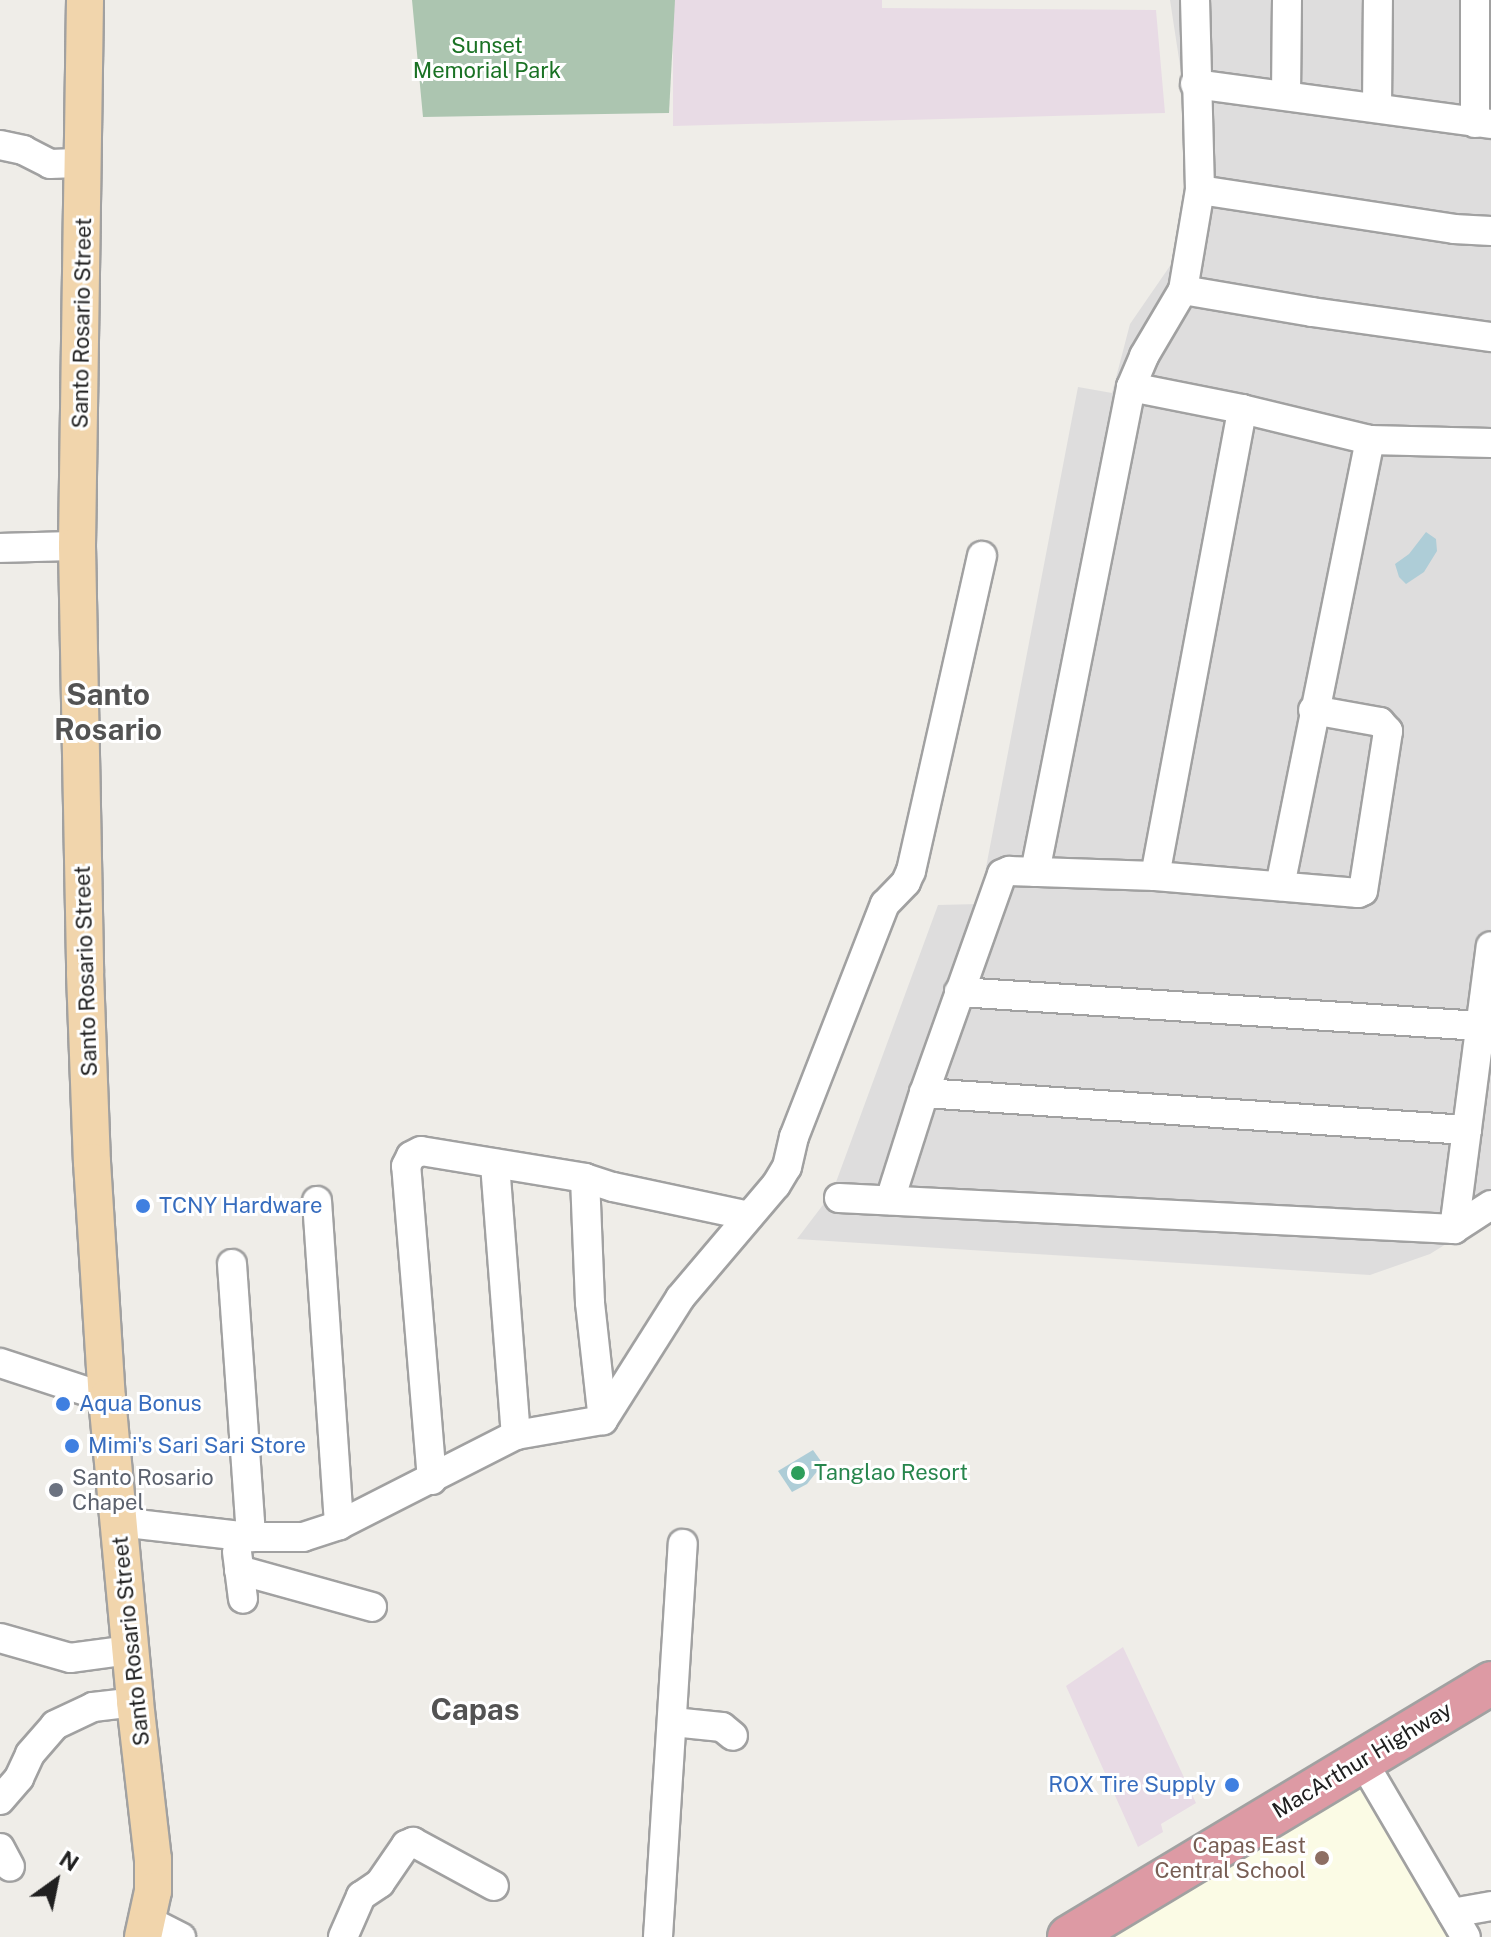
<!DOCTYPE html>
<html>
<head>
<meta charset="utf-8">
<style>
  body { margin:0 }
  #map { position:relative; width:1491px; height:1937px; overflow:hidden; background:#efede8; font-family:"Public Sans",sans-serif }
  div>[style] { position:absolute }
  .residential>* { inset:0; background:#dedddd }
  .industrial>* { inset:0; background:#e8dbe5 }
  .education>* { inset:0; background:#fbfbe5 }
  .cemetery>* { inset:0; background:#acc5b0 }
  .water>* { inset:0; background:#aecdd7 }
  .roads { filter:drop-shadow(2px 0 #a1a1a1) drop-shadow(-2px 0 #a1a1a1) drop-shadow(0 2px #a1a1a1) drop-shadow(0 -2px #a1a1a1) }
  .minor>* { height:28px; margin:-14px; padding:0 14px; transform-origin:14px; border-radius:14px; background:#fff }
  .major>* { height:36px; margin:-18px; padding:0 18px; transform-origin:18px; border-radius:18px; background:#f1d5ac }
  .highway>* { height:42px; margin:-21px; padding:0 21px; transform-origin:21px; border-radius:21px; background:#dd9aa4 }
  .dots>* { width:22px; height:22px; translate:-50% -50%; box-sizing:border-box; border:4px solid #fff; border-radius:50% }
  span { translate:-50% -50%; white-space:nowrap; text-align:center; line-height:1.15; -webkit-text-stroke:6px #fff; paint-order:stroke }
  .park-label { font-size:22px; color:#1a7224 }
  .street-label { font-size:22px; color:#202020 }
  .shop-label { font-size:22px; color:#366cbe }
  .left { translate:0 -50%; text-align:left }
  .right { translate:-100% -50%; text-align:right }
  .leisure-label { font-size:22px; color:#27864d }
  .worship-label { font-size:22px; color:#5b616d }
  .education-label { font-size:22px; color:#785e54 }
  .district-label { font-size:30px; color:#535353; font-weight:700 }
  .north { position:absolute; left:16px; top:1841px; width:80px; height:80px; -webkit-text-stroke:6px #fff; paint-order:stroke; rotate:33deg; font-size:22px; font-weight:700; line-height:32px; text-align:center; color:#202020 }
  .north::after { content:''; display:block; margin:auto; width:28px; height:36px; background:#202020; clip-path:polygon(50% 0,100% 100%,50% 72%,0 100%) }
</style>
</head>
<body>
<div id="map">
  <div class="residential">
    <i style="clip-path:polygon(1170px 0,1491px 0,1491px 1216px,1430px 1254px,1370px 1275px,797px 1239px,832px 1193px,938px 905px,979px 904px,1078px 387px,1112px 393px,1130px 324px,1172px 263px,1186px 196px,1190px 131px)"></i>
  </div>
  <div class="industrial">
    <i style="clip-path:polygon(673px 0,882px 0,882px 8px,1156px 10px,1165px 113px,673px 126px)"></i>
    <i style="clip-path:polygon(1123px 1647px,1196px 1803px,1161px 1824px,1163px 1832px,1138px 1847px,1066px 1686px)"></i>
  </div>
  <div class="education">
    <i style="clip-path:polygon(1364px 1779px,1457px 1937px,1102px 1937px)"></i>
  </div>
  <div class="cemetery">
    <i style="clip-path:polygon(412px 0,675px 0,669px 113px,423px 117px)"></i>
  </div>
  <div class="water">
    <i style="clip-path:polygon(1426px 532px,1436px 539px,1437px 551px,1424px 572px,1406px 584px,1399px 577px,1395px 564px,1409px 554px)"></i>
    <i style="clip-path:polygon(813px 1450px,823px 1464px,807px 1484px,792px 1492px,778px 1471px)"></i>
  </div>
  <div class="roads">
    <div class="minor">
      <i style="left:1195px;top:84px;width:299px;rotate:7.7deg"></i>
      <i style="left:1286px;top:95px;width:95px;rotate:-89.4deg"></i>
      <i style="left:1377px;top:108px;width:108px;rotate:-89.5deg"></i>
      <i style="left:1475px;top:123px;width:123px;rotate:-90deg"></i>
      <i style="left:0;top:145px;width:24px;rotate:12deg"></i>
      <i style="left:23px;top:150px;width:30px;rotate:27deg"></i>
      <i style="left:50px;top:164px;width:34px;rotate:-2deg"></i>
      <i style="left:1200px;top:190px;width:257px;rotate:8.7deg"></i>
      <i style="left:1454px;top:229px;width:37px;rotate:3deg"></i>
      <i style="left:1183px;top:290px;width:131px;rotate:9.7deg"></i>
      <i style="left:1312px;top:312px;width:181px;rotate:8deg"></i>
      <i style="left:1131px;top:387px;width:113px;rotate:11.2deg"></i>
      <i style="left:1242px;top:409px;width:132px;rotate:13.6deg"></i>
      <i style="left:1370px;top:440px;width:121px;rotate:1.4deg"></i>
      <i style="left:0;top:548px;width:77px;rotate:-1.5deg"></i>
      <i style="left:1035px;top:872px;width:494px;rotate:-78.8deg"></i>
      <i style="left:1131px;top:387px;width:34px;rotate:-67deg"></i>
      <i style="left:1144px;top:356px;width:77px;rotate:-59.4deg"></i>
      <i style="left:1183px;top:290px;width:101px;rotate:-80.4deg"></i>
      <i style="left:1200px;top:190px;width:190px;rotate:-91.5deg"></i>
      <i style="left:1155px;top:876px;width:475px;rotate:-79.4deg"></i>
      <i style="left:1280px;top:886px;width:455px;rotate:-78.6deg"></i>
      <i style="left:959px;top:992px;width:522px;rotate:3.73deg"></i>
      <i style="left:924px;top:1093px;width:544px;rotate:3.9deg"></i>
      <i style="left:495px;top:1164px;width:272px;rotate:85.6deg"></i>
      <i style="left:585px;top:1178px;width:125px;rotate:87.7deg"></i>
      <i style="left:590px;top:1303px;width:118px;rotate:83.7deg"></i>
      <i style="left:839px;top:1198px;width:616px;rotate:2.89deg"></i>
      <i style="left:1454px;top:1229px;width:44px;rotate:-33deg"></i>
      <i style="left:890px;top:1200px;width:112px;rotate:-72.4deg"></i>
      <i style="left:924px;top:1093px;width:232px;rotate:-70.4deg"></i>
      <i style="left:1002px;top:874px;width:8px;rotate:-23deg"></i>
      <i style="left:1009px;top:871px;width:146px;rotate:2deg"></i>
      <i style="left:1155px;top:876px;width:204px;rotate:4.8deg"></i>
      <i style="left:1358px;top:893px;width:5px;rotate:-22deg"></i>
      <i style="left:1363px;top:891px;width:162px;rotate:-81.1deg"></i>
      <i style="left:1388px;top:731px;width:12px;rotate:-132deg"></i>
      <i style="left:1380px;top:722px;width:68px;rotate:-169.8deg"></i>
      <i style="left:317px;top:1201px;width:325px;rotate:86.1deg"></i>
      <i style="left:1454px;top:1229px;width:285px;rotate:-82.6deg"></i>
      <i style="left:232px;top:1264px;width:274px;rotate:86deg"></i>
      <i style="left:0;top:1363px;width:113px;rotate:18.1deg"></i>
      <i style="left:432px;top:1480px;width:315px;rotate:-94.7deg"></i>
      <i style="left:406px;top:1166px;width:11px;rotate:-63deg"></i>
      <i style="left:411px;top:1156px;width:11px;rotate:-27deg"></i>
      <i style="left:421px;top:1151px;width:166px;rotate:9.3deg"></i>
      <i style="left:585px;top:1178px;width:29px;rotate:18deg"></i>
      <i style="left:613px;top:1187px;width:139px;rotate:12deg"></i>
      <i style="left:119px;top:1522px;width:133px;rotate:6.5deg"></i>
      <i style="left:251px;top:1537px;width:52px"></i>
      <i style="left:303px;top:1537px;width:38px;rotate:-18deg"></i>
      <i style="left:339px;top:1525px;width:199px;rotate:-27deg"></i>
      <i style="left:516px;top:1435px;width:88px;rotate:-9.8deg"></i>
      <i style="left:603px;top:1420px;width:144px;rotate:-57.7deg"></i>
      <i style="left:680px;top:1298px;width:148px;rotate:-49.7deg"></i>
      <i style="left:776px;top:1185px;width:21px;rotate:-59deg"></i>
      <i style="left:787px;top:1167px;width:31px;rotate:-77deg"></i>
      <i style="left:794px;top:1137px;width:250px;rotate:-68.7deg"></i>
      <i style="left:885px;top:904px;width:30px;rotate:-46deg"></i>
      <i style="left:906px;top:882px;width:12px;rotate:-66deg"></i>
      <i style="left:911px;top:871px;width:323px;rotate:-77.3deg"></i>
      <i style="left:237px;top:1552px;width:47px;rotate:82.7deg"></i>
      <i style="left:239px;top:1570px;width:138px;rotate:15.5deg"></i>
      <i style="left:0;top:1638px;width:73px;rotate:15.9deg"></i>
      <i style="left:70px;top:1658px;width:61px;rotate:-7.6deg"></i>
      <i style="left:673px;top:1722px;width:49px;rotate:5.8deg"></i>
      <i style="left:722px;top:1727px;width:14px;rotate:39deg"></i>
      <i style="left:1362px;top:1760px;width:205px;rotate:59.6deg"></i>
      <i style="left:0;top:1800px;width:29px;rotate:-49deg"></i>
      <i style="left:19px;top:1778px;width:26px;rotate:-65deg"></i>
      <i style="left:30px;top:1754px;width:38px;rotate:-49deg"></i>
      <i style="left:55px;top:1725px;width:42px;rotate:-25.3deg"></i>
      <i style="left:93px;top:1707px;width:42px;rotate:-6.8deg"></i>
      <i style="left:0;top:1848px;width:21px;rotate:62deg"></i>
      <i style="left:1452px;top:1913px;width:40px;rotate:-10deg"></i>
      <i style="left:149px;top:1921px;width:36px;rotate:27deg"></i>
      <i style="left:343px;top:1937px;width:45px;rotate:-66.3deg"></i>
      <i style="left:361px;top:1896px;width:23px;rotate:-34deg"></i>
      <i style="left:380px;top:1883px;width:46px;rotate:-55.6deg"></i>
      <i style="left:406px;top:1845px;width:8px;rotate:-23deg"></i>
      <i style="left:413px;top:1842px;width:92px;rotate:28.5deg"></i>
      <i style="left:658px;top:1937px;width:394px;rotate:-86.4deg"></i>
    </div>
    <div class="major">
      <i style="left:85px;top:0;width:546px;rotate:90.84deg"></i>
      <i style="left:77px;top:546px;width:427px;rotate:88.9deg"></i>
      <i style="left:85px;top:973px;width:189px;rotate:87.9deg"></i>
      <i style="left:92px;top:1162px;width:236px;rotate:86.4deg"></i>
      <i style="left:107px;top:1398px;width:305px;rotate:84.7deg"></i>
      <i style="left:135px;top:1702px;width:158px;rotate:83.5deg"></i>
      <i style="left:153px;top:1859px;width:32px;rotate:90deg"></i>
      <i style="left:153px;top:1891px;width:47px;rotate:102.3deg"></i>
    </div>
    <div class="highway">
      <i style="left:1069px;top:1937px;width:493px;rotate:-31deg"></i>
    </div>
  </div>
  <div class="dots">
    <i style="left:143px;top:1206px;background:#3f7fe0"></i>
    <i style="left:63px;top:1404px;background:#3f7fe0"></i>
    <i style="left:72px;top:1446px;background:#3f7fe0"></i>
    <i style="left:798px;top:1473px;background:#2e9e5b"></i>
    <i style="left:56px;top:1490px;background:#6b7280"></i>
    <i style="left:1232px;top:1785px;background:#3f7fe0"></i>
    <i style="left:1322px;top:1858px;background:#8d6e63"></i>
  </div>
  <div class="park-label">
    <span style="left:487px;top:58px">Sunset<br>Memorial Park</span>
  </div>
  <div class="street-label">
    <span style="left:82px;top:323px;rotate:-89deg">Santo Rosario Street</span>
    <span style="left:86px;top:971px;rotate:-92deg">Santo Rosario Street</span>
    <span style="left:131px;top:1641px;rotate:-96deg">Santo Rosario Street</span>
    <span style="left:1362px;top:1760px;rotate:-31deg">MacArthur Highway</span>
  </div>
  <div class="shop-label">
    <span class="left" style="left:159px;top:1206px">TCNY Hardware</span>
    <span class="left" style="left:79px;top:1404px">Aqua Bonus</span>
    <span class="left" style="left:88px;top:1446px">Mimi's Sari Sari Store</span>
    <span class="right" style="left:1216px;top:1785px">ROX Tire Supply</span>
  </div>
  <div class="leisure-label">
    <span class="left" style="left:814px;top:1473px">Tanglao Resort</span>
  </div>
  <div class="worship-label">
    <span class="left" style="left:72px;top:1490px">Santo Rosario<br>Chapel</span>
  </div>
  <div class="education-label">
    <span class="right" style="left:1306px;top:1858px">Capas East<br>Central School</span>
  </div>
  <div class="district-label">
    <span style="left:108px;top:711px">Santo<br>Rosario</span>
    <span style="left:475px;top:1709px">Capas</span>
  </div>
  <div class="north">N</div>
</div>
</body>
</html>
